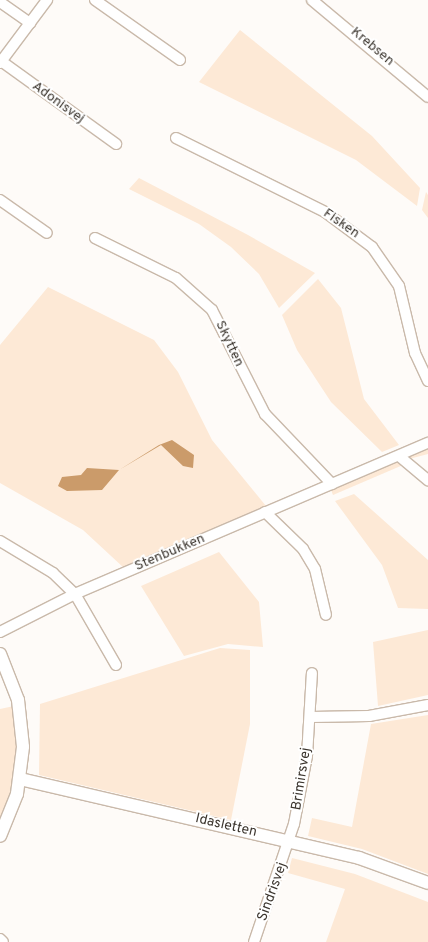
<!DOCTYPE html>
<html>
<head>
<meta charset="utf-8">
<style>
  body { margin:0 }
  #map { position:relative; width:428px; height:942px; overflow:hidden; background:#fefbf8; font-family:Overpass,sans-serif }
  div>[style] { position:absolute }
  .green>* { inset:0; background:#fde9d6 }
  .water>* { inset:0; background:#cb9b6a }
  .roads { filter:drop-shadow(1px 0 #c9b9aa) drop-shadow(-1px 0 #c9b9aa) drop-shadow(0 1px #c9b9aa) drop-shadow(0 -1px #c9b9aa) }
  .minor>* { height:10px; margin:-5px; padding:0 5px; transform-origin:5px; border-radius:5px; background:#fff }
  .tertiary>* { height:12px; margin:-6px; padding:0 6px; transform-origin:6px; border-radius:6px; background:#fff }
  span { translate:-50% -50%; white-space:nowrap; text-align:center; line-height:1.15; -webkit-text-stroke:4px #fff; paint-order:stroke }
  .street-label { font-size:14px; color:#3c362f }
</style>
</head>
<body>
<div id="map">
  <div class="green">
    <i style="clip-path:polygon(240px 30px,372px 136px,420px 188px,417px 206px,356px 160px,199px 82px)"></i>
    <i style="clip-path:polygon(139px 178px,248px 235px,315px 273px,279px 308px,259px 274px,231px 247px,199px 224px,129px 189px)"></i>
    <i style="clip-path:polygon(426px 192px,428px 195px,428px 218px,422px 210px)"></i>
    <i style="clip-path:polygon(318px 279px,341px 308px,364px 399px,399px 445px,382px 452px,331px 402px,297px 350px,282px 315px)"></i>
    <i style="clip-path:polygon(48px 287px,154px 340px,178px 372px,212px 440px,266px 506px,124px 568px,83px 530px,0 483px,0 345px)"></i>
    <i style="clip-path:polygon(428px 449px,428px 454px,409px 459px,409px 457px)"></i>
    <i style="clip-path:polygon(397px 462px,403px 465px,333px 495px,331px 490px)"></i>
    <i style="clip-path:polygon(354px 494px,428px 560px,428px 609px,398px 608px,382px 565px,335px 501px)"></i>
    <i style="clip-path:polygon(219px 552px,259px 602px,263px 647px,228px 644px,184px 656px,141px 586px)"></i>
    <i style="clip-path:polygon(428px 630px,428px 695px,378px 706px,373px 642px)"></i>
    <i style="clip-path:polygon(220px 648px,250px 650px,250px 724px,231px 820px,39px 775px,40px 704px)"></i>
    <i style="clip-path:polygon(14px 706px,18px 740px,11px 797px,0 824px,0 709px)"></i>
    <i style="clip-path:polygon(428px 715px,428px 874px,362px 849px,308px 836px,312px 818px,352px 827px,371px 724px)"></i>
    <i style="clip-path:polygon(292px 858px,355px 874px,428px 902px,428px 942px,326px 942px,345px 889px,288px 873px)"></i>
  </div>
  <div class="water">
    <i style="clip-path:polygon(172px 440px,194px 455px,193px 468px,183px 466px,161px 445px,119px 470px,102px 490px,67px 491px,58px 486px,62px 477px,81px 475px,87px 468px,119px 470px,159px 445px)"></i>
  </div>
  <div class="roads">
    <div class="minor">
      <i style="left:95px;top:0;width:104px;rotate:35.2deg"></i>
      <i style="left:312px;top:0;width:151px;rotate:39.9deg"></i>
      <i style="left:0;top:2px;width:37px;rotate:35deg"></i>
      <i style="left:1px;top:61px;width:142px;rotate:35.8deg"></i>
      <i style="left:0;top:63px;width:79px;rotate:-53.3deg"></i>
      <i style="left:176px;top:138px;width:166px;rotate:26.4deg"></i>
      <i style="left:325px;top:212px;width:59px;rotate:36.7deg"></i>
      <i style="left:372px;top:247px;width:47px;rotate:55.3deg"></i>
      <i style="left:399px;top:286px;width:69px;rotate:76.6deg"></i>
      <i style="left:415px;top:353px;width:31px;rotate:65deg"></i>
      <i style="left:0;top:200px;width:57px;rotate:35.1deg"></i>
      <i style="left:95px;top:238px;width:90px;rotate:26.3deg"></i>
      <i style="left:176px;top:278px;width:48px;rotate:41.6deg"></i>
      <i style="left:212px;top:310px;width:117px;rotate:63deg"></i>
      <i style="left:265px;top:414px;width:97px;rotate:46.3deg"></i>
      <i style="left:399px;top:456px;width:38px;rotate:40deg"></i>
      <i style="left:265px;top:512px;width:53px;rotate:44.2deg"></i>
      <i style="left:303px;top:549px;width:23px;rotate:59deg"></i>
      <i style="left:315px;top:569px;width:47px;rotate:76.6deg"></i>
      <i style="left:0;top:541px;width:62px;rotate:31.1deg"></i>
      <i style="left:53px;top:573px;width:30px;rotate:44deg"></i>
      <i style="left:75px;top:594px;width:82px;rotate:60deg"></i>
      <i style="left:0;top:632px;width:84px;rotate:-26.9deg"></i>
      <i style="left:75px;top:594px;width:384px;rotate:-23.2deg"></i>
      <i style="left:311px;top:717px;width:58px;rotate:-1deg"></i>
      <i style="left:369px;top:716px;width:60px;rotate:-10.6deg"></i>
      <i style="left:0;top:939px;width:4px;rotate:45deg"></i>
      <i style="left:254px;top:942px;width:125px;rotate:-71.3deg"></i>
      <i style="left:294px;top:824px;width:69px;rotate:-79.2deg"></i>
      <i style="left:307px;top:756px;width:83px;rotate:-86.6deg"></i>
    </div>
    <div class="tertiary">
      <i style="left:0;top:654px;width:49px;rotate:68.6deg"></i>
      <i style="left:18px;top:700px;width:47px;rotate:83.9deg"></i>
      <i style="left:23px;top:747px;width:47px;rotate:97.3deg"></i>
      <i style="left:17px;top:794px;width:45px;rotate:112deg"></i>
      <i style="left:20px;top:779px;width:348px;rotate:13.1deg"></i>
      <i style="left:359px;top:858px;width:73px;rotate:19.9deg"></i>
    </div>
  </div>
  <div class="street-label">
    <span style="left:372px;top:47px;rotate:40deg">Krebsen</span>
    <span style="left:58px;top:103px;rotate:36deg">Adonisvej</span>
    <span style="left:341px;top:224px;rotate:35deg">Fisken</span>
    <span style="left:229px;top:344px;rotate:65deg">Skytten</span>
    <span style="left:170px;top:553px;rotate:-23deg">Stenbukken</span>
    <span style="left:302px;top:779px;rotate:-81deg">Brimirsvej</span>
    <span style="left:226px;top:826px;rotate:13deg">Idasletten</span>
    <span style="left:273px;top:892px;rotate:-70deg">Sindrisvej</span>
  </div>
</div>
</body>
</html>
